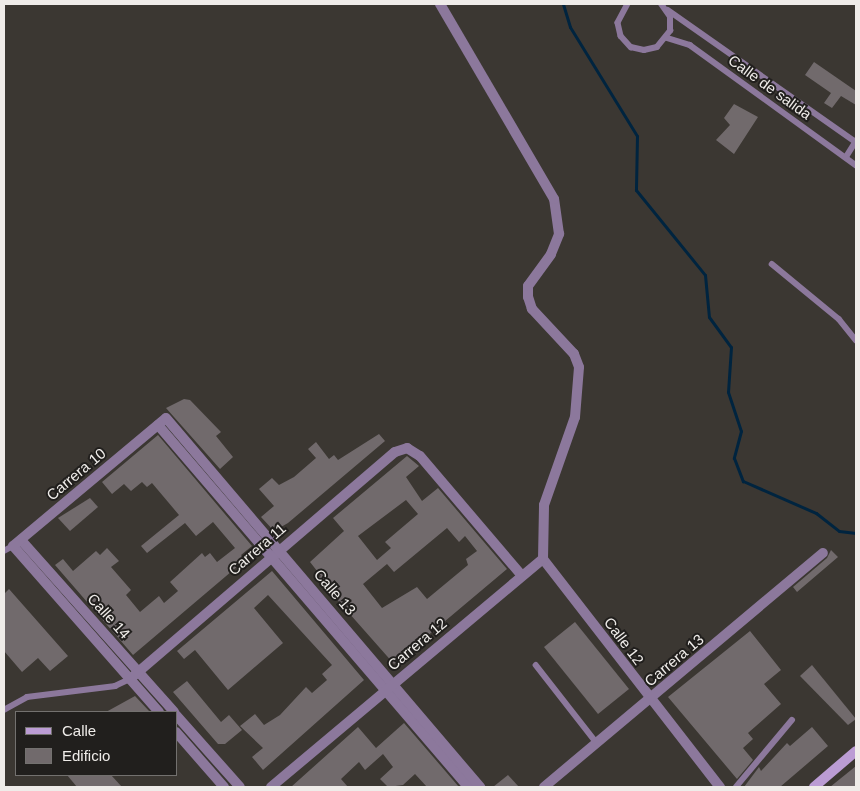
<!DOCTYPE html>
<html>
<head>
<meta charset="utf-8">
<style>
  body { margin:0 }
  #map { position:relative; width:860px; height:791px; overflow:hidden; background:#3b3732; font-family:Arial,sans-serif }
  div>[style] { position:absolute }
  .stream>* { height:3px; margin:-1.5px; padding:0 1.5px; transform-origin:1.5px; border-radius:1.5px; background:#00243f }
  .building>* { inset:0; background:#716a6c }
  .lane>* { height:5.5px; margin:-2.75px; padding:0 2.75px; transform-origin:2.75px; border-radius:2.75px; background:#8c789c }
  .street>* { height:10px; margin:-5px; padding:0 5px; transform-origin:5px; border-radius:5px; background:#8c789c }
  .secondary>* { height:10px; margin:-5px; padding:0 5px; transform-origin:5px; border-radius:5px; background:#bb9cd4 }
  span { translate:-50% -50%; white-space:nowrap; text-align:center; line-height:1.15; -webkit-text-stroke:4px #211f1d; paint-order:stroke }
  .street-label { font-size:15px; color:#efece9 }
  .frame { position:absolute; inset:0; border:5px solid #efece9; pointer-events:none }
  .legend { position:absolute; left:15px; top:711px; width:162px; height:65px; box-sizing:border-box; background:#211f1d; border:1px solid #73716f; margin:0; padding:6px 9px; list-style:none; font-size:15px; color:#efece9 }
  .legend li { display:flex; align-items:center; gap:10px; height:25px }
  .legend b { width:25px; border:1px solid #73716f }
</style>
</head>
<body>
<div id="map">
  <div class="stream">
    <i style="left:563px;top:4px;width:24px;rotate:73deg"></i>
    <i style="left:570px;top:27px;width:128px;rotate:58.4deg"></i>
    <i style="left:637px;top:136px;width:54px;rotate:91.1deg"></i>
    <i style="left:636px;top:190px;width:109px;rotate:50.9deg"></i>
    <i style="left:705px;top:275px;width:42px;rotate:84.6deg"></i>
    <i style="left:709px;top:317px;width:37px;rotate:54deg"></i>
    <i style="left:731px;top:347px;width:45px;rotate:93.8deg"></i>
    <i style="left:728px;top:392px;width:41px;rotate:71.6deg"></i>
    <i style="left:741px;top:431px;width:28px;rotate:105deg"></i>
    <i style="left:734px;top:458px;width:25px;rotate:69deg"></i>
    <i style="left:743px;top:481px;width:80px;rotate:23.7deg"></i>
    <i style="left:816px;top:513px;width:29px;rotate:38deg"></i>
    <i style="left:839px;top:531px;width:17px;rotate:7deg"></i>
  </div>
  <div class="building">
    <i style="clip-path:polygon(814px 62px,856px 91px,856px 105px,841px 96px,832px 108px,824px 103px,831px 93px,805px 75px)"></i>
    <i style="clip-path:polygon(734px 104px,758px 117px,734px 154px,716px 140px,730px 125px,724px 118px)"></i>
    <i style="clip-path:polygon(184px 399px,190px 400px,221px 432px,216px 436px,233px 457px,220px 469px,166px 408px)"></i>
    <i style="clip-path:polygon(379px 434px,385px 441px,288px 523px,274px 531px,261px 517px,274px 506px,259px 489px,272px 478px,279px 485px,294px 477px,316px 458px,308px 449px,316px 442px,329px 459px,334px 455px,338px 460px)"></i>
    <i style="clip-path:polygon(158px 435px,252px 546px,241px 555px,245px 560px,133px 655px,55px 565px,63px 559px,73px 571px,96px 551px,100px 555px,107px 548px,119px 561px,111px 567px,131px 590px,126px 595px,140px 612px,159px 596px,164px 603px,178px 591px,170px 582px,202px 553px,205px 557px,210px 553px,217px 562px,235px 548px,213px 522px,196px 536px,185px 523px,147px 553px,141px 546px,179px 515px,152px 483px,147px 487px,142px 482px,131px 491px,124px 484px,112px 494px,102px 482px)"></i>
    <i style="clip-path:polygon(evenodd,407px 456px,419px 466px,406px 477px,422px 501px,438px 488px,507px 569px,394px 664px,318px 578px,321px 576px,310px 562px,344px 531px,333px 518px,407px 456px,406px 500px,418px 514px,385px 542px,391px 548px,377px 560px,358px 536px,406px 500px,407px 456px,447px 528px,459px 542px,465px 536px,477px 551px,466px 559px,468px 565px,427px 599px,417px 587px,382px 608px,363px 584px,387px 564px,394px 572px,447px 528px)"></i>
    <i style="clip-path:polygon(90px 498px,98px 507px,70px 531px,58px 518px)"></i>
    <i style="clip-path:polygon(831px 550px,838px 557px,797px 592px,793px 587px,827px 558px)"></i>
    <i style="clip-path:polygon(272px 571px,364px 680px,263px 770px,252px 757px,263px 748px,240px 726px,255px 714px,264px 725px,280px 715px,306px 687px,312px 693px,327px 680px,322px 674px,332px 665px,268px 595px,254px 608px,283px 643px,228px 690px,195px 650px,184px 659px,177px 651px)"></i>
    <i style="clip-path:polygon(9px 589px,68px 656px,50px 671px,38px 658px,22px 672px,4px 651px,4px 594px)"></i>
    <i style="clip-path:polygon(575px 622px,629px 689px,598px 714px,544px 647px)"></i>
    <i style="clip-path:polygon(750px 631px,781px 670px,764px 684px,781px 704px,748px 733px,753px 739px,743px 748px,753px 760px,737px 779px,668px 697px)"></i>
    <i style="clip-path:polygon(812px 665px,856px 719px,848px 725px,800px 676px)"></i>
    <i style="clip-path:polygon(187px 681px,221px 722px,229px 715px,242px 730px,225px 744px,218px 744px,173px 692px)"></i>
    <i style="clip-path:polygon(135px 696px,150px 712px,106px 712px)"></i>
    <i style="clip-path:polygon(404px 723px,459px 787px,427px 787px,415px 774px,403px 785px,388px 787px,380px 779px,393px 767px,383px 754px,365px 770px,359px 762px,341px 779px,348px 787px,291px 787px,358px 727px,376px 748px)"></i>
    <i style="clip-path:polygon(812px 727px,828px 746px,780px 787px,744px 787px,759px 767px,761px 771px,787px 743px,790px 746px)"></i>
    <i style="clip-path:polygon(856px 766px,856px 787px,830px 787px)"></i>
    <i style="clip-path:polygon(67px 775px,111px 775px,122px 787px,77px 787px)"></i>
    <i style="clip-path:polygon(508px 775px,519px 787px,493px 787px)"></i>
  </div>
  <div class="lane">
    <i style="left:628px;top:4px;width:21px;rotate:118deg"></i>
    <i style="left:618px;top:23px;width:13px;rotate:77deg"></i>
    <i style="left:621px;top:36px;width:15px;rotate:48deg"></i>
    <i style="left:631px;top:47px;width:13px;rotate:13deg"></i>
    <i style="left:644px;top:50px;width:13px;rotate:-13deg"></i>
    <i style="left:657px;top:47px;width:21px;rotate:-51deg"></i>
    <i style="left:670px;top:31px;width:14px;rotate:-90deg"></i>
    <i style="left:670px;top:17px;width:16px;rotate:-125deg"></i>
    <i style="left:668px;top:10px;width:230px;rotate:35.1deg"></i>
    <i style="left:667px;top:38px;width:24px;rotate:17deg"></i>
    <i style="left:690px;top:45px;width:205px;rotate:35.9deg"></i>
    <i style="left:846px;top:157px;width:19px;rotate:-58deg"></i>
    <i style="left:772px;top:264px;width:87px;rotate:39.4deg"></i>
    <i style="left:839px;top:319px;width:27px;rotate:51deg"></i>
    <i style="left:4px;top:551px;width:10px;rotate:-29deg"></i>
    <i style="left:536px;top:665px;width:99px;rotate:52deg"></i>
    <i style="left:4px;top:710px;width:26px;rotate:-29deg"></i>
    <i style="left:27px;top:697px;width:89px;rotate:-7.1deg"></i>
    <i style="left:115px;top:686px;width:17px;rotate:-25deg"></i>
    <i style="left:736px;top:787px;width:87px;rotate:-50.1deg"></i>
  </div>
  <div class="street">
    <i style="left:158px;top:425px;width:477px;rotate:49.4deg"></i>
    <i style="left:21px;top:540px;width:230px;rotate:48.3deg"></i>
    <i style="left:543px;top:559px;width:289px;rotate:52.2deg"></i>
    <i style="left:130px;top:679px;width:349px;rotate:-40.6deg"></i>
    <i style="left:395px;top:452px;width:13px;rotate:-18deg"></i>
    <i style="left:407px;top:448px;width:15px;rotate:32deg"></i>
    <i style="left:420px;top:456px;width:157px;rotate:49.6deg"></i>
    <i style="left:159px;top:712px;width:221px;rotate:-131.3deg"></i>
    <i style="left:13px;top:546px;width:199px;rotate:-39.9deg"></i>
    <i style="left:166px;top:418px;width:485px;rotate:49.6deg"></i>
    <i style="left:176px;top:715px;width:96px;rotate:48.4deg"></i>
    <i style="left:176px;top:732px;width:73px;rotate:48.9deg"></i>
    <i style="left:271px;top:787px;width:355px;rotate:-40deg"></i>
    <i style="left:543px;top:559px;width:54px;rotate:-88.9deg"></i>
    <i style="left:544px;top:505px;width:93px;rotate:-70.6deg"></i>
    <i style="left:575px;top:417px;width:50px;rotate:-85.4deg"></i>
    <i style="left:579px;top:367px;width:14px;rotate:-111deg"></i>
    <i style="left:574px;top:354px;width:62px;rotate:-133deg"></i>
    <i style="left:532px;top:309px;width:13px;rotate:-108deg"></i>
    <i style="left:528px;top:297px;width:11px;rotate:-90deg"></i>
    <i style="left:528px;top:286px;width:39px;rotate:-54deg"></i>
    <i style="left:551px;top:254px;width:22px;rotate:-68deg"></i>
    <i style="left:559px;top:234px;width:35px;rotate:-98deg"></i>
    <i style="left:554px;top:199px;width:226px;rotate:-120.3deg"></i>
    <i style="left:544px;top:787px;width:364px;rotate:-40deg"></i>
  </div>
  <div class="secondary">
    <i style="left:814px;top:787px;width:55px;rotate:-40.6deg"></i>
  </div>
  <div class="street-label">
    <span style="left:770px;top:87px;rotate:36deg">Calle de salida</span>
    <span style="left:76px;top:474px;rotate:-40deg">Carrera 10</span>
    <span style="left:257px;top:549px;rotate:-41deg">Carrera 11</span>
    <span style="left:335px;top:592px;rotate:49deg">Calle 13</span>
    <span style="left:109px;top:616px;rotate:48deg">Calle 14</span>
    <span style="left:624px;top:641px;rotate:53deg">Calle 12</span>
    <span style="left:417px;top:644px;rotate:-40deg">Carrera 12</span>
    <span style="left:674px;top:660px;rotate:-40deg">Carrera 13</span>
  </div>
  <div class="frame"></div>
  <ul class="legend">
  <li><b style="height:6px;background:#bb9cd4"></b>Calle</li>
  <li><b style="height:14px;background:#716a6c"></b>Edificio</li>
  </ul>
</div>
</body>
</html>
